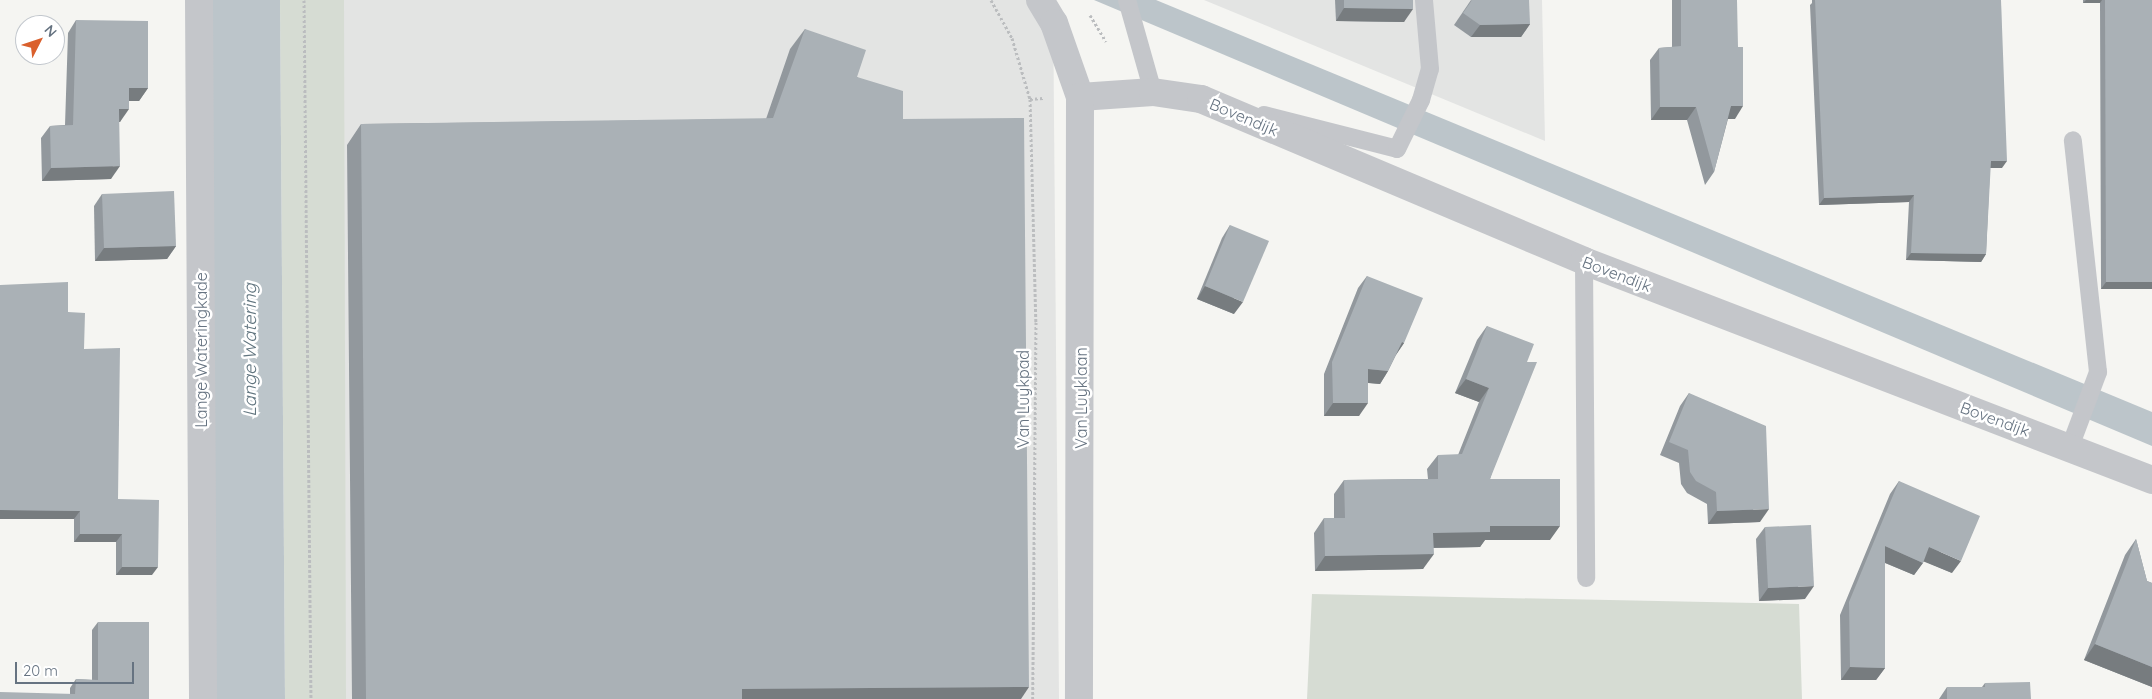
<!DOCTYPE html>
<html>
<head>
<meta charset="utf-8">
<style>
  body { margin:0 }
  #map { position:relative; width:2152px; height:699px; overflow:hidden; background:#f5f5f2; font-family:Quicksand,sans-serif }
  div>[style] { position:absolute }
  .built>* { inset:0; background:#e3e4e3 }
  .green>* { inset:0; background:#d6dcd3 }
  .water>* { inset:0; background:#bcc5ca }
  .path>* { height:3px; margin-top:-1.5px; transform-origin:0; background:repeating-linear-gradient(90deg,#bbbdbf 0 2.5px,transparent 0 5px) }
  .service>* { height:18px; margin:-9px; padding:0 9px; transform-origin:9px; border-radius:9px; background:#c4c6ca }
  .minor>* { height:28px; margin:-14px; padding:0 14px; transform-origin:14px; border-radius:14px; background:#c4c6ca }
  .tertiary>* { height:28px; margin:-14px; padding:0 14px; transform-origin:14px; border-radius:14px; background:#c4c6ca }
  .wall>* { inset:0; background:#92989d }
  .shaded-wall>* { inset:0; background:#777c7f }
  .building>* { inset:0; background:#aab1b6 }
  span { translate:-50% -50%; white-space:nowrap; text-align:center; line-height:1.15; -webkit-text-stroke:5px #fff; paint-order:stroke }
  .street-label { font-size:16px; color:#667381 }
  .water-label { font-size:18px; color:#61757f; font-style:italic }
  .north { position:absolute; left:15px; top:15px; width:50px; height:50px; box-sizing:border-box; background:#fff; border:1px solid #c2c7cd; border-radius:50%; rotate:49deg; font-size:14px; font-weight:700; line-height:20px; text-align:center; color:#667381 }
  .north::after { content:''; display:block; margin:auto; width:18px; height:22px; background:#da602d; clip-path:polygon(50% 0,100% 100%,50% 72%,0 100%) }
  .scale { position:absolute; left:15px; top:662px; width:119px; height:22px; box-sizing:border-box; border:2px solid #667381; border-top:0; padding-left:6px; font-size:15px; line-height:18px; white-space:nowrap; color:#667381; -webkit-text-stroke:4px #fff; paint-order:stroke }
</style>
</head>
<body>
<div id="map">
  <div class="built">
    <i style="clip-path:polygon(281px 0,1053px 0,1059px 699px,292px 699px)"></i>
    <i style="clip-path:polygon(1204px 0,1542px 0,1545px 141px)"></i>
  </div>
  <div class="green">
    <i style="clip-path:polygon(280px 0,344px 0,346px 699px,285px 699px)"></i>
    <i style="clip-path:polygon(1312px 594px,1799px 604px,1802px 699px,1307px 699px)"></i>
  </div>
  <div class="water">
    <i style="clip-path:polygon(207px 0,280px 0,285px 699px,212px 699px)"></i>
    <i style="clip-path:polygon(1094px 0,1156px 0,2152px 412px,2152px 446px)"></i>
  </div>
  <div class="path">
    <i style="left:304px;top:0;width:699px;rotate:89.43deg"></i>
    <i style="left:991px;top:0;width:43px;rotate:61.1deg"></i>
    <i style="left:1012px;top:38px;width:64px;rotate:73.6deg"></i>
    <i style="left:1030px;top:99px;width:13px;rotate:-4deg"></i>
    <i style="left:1090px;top:15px;width:31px;rotate:59deg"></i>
    <i style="left:1030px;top:99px;width:223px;rotate:88.5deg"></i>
    <i style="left:1036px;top:322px;width:377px;rotate:90.5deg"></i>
  </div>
  <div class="service">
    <i style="left:1127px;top:0;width:96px;rotate:74.2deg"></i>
    <i style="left:1264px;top:115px;width:137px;rotate:14.3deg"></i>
    <i style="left:1397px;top:149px;width:55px;rotate:-63.9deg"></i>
    <i style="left:1421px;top:100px;width:32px;rotate:-74deg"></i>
    <i style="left:1430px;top:69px;width:69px;rotate:-95deg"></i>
    <i style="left:1584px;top:261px;width:317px;rotate:89.6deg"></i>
    <i style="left:2070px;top:447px;width:80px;rotate:-69.5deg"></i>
    <i style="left:2098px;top:372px;width:233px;rotate:-96.2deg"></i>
  </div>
  <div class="minor">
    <i style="left:199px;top:0;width:699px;rotate:89.67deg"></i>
    <i style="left:1080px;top:97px;width:73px;rotate:-3.9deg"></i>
    <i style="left:1153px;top:92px;width:49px;rotate:8.3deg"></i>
    <i style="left:1201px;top:99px;width:416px;rotate:22.9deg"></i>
    <i style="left:1584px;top:261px;width:609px;rotate:21.08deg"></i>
  </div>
  <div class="tertiary">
    <i style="left:1040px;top:0;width:27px;rotate:59deg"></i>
    <i style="left:1054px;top:23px;width:78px;rotate:70.6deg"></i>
    <i style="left:1080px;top:97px;width:602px;rotate:90.1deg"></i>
  </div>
  <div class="wall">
    <i style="clip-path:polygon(1335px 0,1413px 0,1404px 22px,1336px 21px)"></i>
    <i style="clip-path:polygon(1471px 0,1530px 24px,1521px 37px,1471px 37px,1454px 25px)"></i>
    <i style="clip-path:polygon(1672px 0,1737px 0,1735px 119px,1728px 119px,1714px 172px,1705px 185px,1687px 120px,1651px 120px,1650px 60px,1659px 48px,1672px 47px)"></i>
    <i style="clip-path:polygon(1812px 0,2001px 0,2002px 168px,1990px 168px,1986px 254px,1981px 262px,1906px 260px,1909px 202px,1819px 205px,1810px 5px,1812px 3px)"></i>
    <i style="clip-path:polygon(2083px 0,2152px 0,2152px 289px,2101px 289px,2100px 3px,2083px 3px)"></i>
    <i style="clip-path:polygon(76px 20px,148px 88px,139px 101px,129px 101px,120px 122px,119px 122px,111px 179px,42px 181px,41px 138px,50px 126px,65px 125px,68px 33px)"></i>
    <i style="clip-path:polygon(805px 29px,903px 119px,1021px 699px,352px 699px,347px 145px,361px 124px,766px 119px,790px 49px)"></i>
    <i style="clip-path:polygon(102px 194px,176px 246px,167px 259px,95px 261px,94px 206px)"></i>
    <i style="clip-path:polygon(1230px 225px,1234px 314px,1197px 299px,1222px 238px)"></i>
    <i style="clip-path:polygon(1367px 276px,1404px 343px,1396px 355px,1388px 371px,1380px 384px,1368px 383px,1359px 416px,1324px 416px,1324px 374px,1358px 288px)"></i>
    <i style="clip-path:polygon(0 285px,68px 312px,84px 349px,118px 499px,152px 575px,116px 575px,116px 542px,74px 542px,74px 519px,0 519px)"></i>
    <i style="clip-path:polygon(1487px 326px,1527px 362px,1490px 479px,1550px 540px,1485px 540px,1480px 547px,1433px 548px,1423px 569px,1315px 571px,1314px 533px,1324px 518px,1334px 518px,1334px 494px,1344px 480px,1428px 479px,1427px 469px,1438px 455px,1458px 455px,1479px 402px,1455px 393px,1477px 340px)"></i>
    <i style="clip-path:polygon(1689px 393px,1760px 522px,1708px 524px,1707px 504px,1687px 493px,1681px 484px,1679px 463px,1660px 455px,1680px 406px)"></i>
    <i style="clip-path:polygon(1899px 481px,1952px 573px,1924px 561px,1914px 575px,1885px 563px,1885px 668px,1876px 680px,1841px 680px,1840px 615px,1890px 494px)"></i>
    <i style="clip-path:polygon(1765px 527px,1805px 599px,1759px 601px,1756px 539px)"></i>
    <i style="clip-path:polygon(2136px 539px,2147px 581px,2152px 583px,2152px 687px,2084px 660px,2125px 555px)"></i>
    <i style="clip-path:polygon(98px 622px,149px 699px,70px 694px,70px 688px,76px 679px,92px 680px,92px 630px)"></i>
    <i style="clip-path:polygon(1985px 683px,2031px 699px,1939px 699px,1947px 687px,1982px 687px)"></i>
  </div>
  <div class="shaded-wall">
    <i style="clip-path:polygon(2086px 0,2102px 0,2100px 3px,2083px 3px)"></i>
    <i style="clip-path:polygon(1344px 8px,1413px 9px,1404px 22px,1336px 21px)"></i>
    <i style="clip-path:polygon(1530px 24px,1521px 37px,1471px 37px,1480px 25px)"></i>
    <i style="clip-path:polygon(129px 88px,148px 88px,139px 101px,120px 101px)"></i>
    <i style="clip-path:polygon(1731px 106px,1743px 106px,1735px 119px,1722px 119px)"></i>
    <i style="clip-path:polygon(1660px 107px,1696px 107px,1687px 120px,1651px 120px)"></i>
    <i style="clip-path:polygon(119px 109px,129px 109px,120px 122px,110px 122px)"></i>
    <i style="clip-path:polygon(1991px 161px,2007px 161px,2002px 168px,1986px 168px)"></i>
    <i style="clip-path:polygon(120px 166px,111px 179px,42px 181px,51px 168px)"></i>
    <i style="clip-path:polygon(1914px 195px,1909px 202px,1819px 205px,1824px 198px)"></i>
    <i style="clip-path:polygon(176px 246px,167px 259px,95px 261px,104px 248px)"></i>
    <i style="clip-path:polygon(1911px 253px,1986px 254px,1981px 262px,1906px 260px)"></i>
    <i style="clip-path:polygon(2106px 282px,2152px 282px,2152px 289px,2101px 289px)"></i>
    <i style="clip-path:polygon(1205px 286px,1243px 302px,1234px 314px,1197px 299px)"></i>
    <i style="clip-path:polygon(1402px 342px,1404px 343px,1395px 356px)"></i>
    <i style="clip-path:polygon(1368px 369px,1388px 371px,1380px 384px,1359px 382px)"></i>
    <i style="clip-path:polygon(1466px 379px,1489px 388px,1479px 402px,1455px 393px)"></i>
    <i style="clip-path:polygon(1333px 403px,1368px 403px,1359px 416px,1324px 416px)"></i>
    <i style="clip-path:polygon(1769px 509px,1760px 522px,1708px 524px,1717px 511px)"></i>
    <i style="clip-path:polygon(0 510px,80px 511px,74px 519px,0 519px)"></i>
    <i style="clip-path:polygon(1490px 526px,1560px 526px,1550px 540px,1485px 540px,1480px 547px,1423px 548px,1433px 533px)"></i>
    <i style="clip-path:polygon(80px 534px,122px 534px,116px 542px,74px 542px)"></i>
    <i style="clip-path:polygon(1885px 546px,1923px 563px,1914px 575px,1876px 559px)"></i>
    <i style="clip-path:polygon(1929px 547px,1961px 561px,1952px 573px,1920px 560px)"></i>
    <i style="clip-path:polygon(1434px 554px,1423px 569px,1315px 571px,1325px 556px)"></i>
    <i style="clip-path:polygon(122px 567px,158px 567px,152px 575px,116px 575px)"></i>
    <i style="clip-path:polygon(1814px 586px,1805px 599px,1759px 601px,1768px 588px)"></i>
    <i style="clip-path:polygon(2095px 644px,2152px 667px,2152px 687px,2084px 660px)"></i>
    <i style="clip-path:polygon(1850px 667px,1885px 668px,1876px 680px,1841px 680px)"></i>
    <i style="clip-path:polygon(1029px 687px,1021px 699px,734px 699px,742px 689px)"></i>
  </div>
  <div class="building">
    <i style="clip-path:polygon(1344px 0,1413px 0,1413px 9px,1344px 8px)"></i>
    <i style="clip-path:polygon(1472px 0,1529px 0,1530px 24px,1480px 25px,1463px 13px)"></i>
    <i style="clip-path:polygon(1681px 0,1737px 0,1738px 47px,1743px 47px,1743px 106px,1731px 106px,1714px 172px,1696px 107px,1660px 107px,1659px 48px,1681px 46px)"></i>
    <i style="clip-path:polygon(1815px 0,2001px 0,2007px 161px,1991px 161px,1986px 254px,1911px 253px,1914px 195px,1824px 198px)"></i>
    <i style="clip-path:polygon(2105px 0,2152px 0,2152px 282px,2106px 282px)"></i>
    <i style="clip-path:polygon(76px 20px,148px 21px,148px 88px,129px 88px,129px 109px,119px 109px,120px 166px,51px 168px,50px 126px,73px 125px)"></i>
    <i style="clip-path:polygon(805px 29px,866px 50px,857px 77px,903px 91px,903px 119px,1024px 118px,1029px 687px,742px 689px,742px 699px,366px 699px,361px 124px,773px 118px)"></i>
    <i style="clip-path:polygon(174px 191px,176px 246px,104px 248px,102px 194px)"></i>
    <i style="clip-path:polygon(1230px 225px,1269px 241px,1243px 302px,1205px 286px)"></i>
    <i style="clip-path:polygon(1367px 276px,1423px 298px,1404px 343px,1402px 342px,1388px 371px,1368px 369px,1368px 403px,1333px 403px,1332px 362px)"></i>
    <i style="clip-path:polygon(68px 282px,68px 312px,85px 313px,84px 349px,120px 348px,118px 499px,159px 500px,158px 567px,122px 567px,122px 534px,80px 534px,80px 511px,0 510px,0 285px)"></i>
    <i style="clip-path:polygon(1487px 326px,1534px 344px,1527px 362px,1537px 362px,1490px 479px,1560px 479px,1560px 526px,1490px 526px,1490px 532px,1433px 533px,1434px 554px,1325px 556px,1324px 518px,1345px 518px,1344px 480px,1438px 479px,1438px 455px,1462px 454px,1489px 388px,1466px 379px)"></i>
    <i style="clip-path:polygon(1689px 393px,1766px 426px,1769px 509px,1717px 511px,1716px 492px,1696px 481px,1690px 472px,1688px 450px,1669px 442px)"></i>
    <i style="clip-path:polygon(1899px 481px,1980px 516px,1961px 561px,1929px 547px,1923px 563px,1885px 546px,1885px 668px,1850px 667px,1849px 602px)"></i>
    <i style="clip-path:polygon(1811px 525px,1814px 586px,1768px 588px,1765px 527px)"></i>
    <i style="clip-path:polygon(2136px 539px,2147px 581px,2152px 583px,2152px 667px,2095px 644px)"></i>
    <i style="clip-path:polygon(98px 622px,149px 622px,149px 699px,0 699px,0 692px,75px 694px,76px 679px,98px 680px)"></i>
    <i style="clip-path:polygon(2030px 682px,2031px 699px,1947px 699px,1947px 687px,1985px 687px,1985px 683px)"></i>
  </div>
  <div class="street-label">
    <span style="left:1244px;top:117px;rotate:23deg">Bovendijk</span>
    <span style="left:1617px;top:274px;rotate:21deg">Bovendijk</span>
    <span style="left:201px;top:350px;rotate:-90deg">Lange Wateringkade</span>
    <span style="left:1081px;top:398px;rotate:-90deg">Van Luyklaan</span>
    <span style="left:1023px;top:399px;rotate:-90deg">Van Luykpad</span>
    <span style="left:1995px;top:419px;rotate:20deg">Bovendijk</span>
  </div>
  <div class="water-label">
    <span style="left:250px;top:350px;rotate:-90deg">Lange Watering</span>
  </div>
  <div class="north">N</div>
  <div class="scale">20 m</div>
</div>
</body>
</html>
